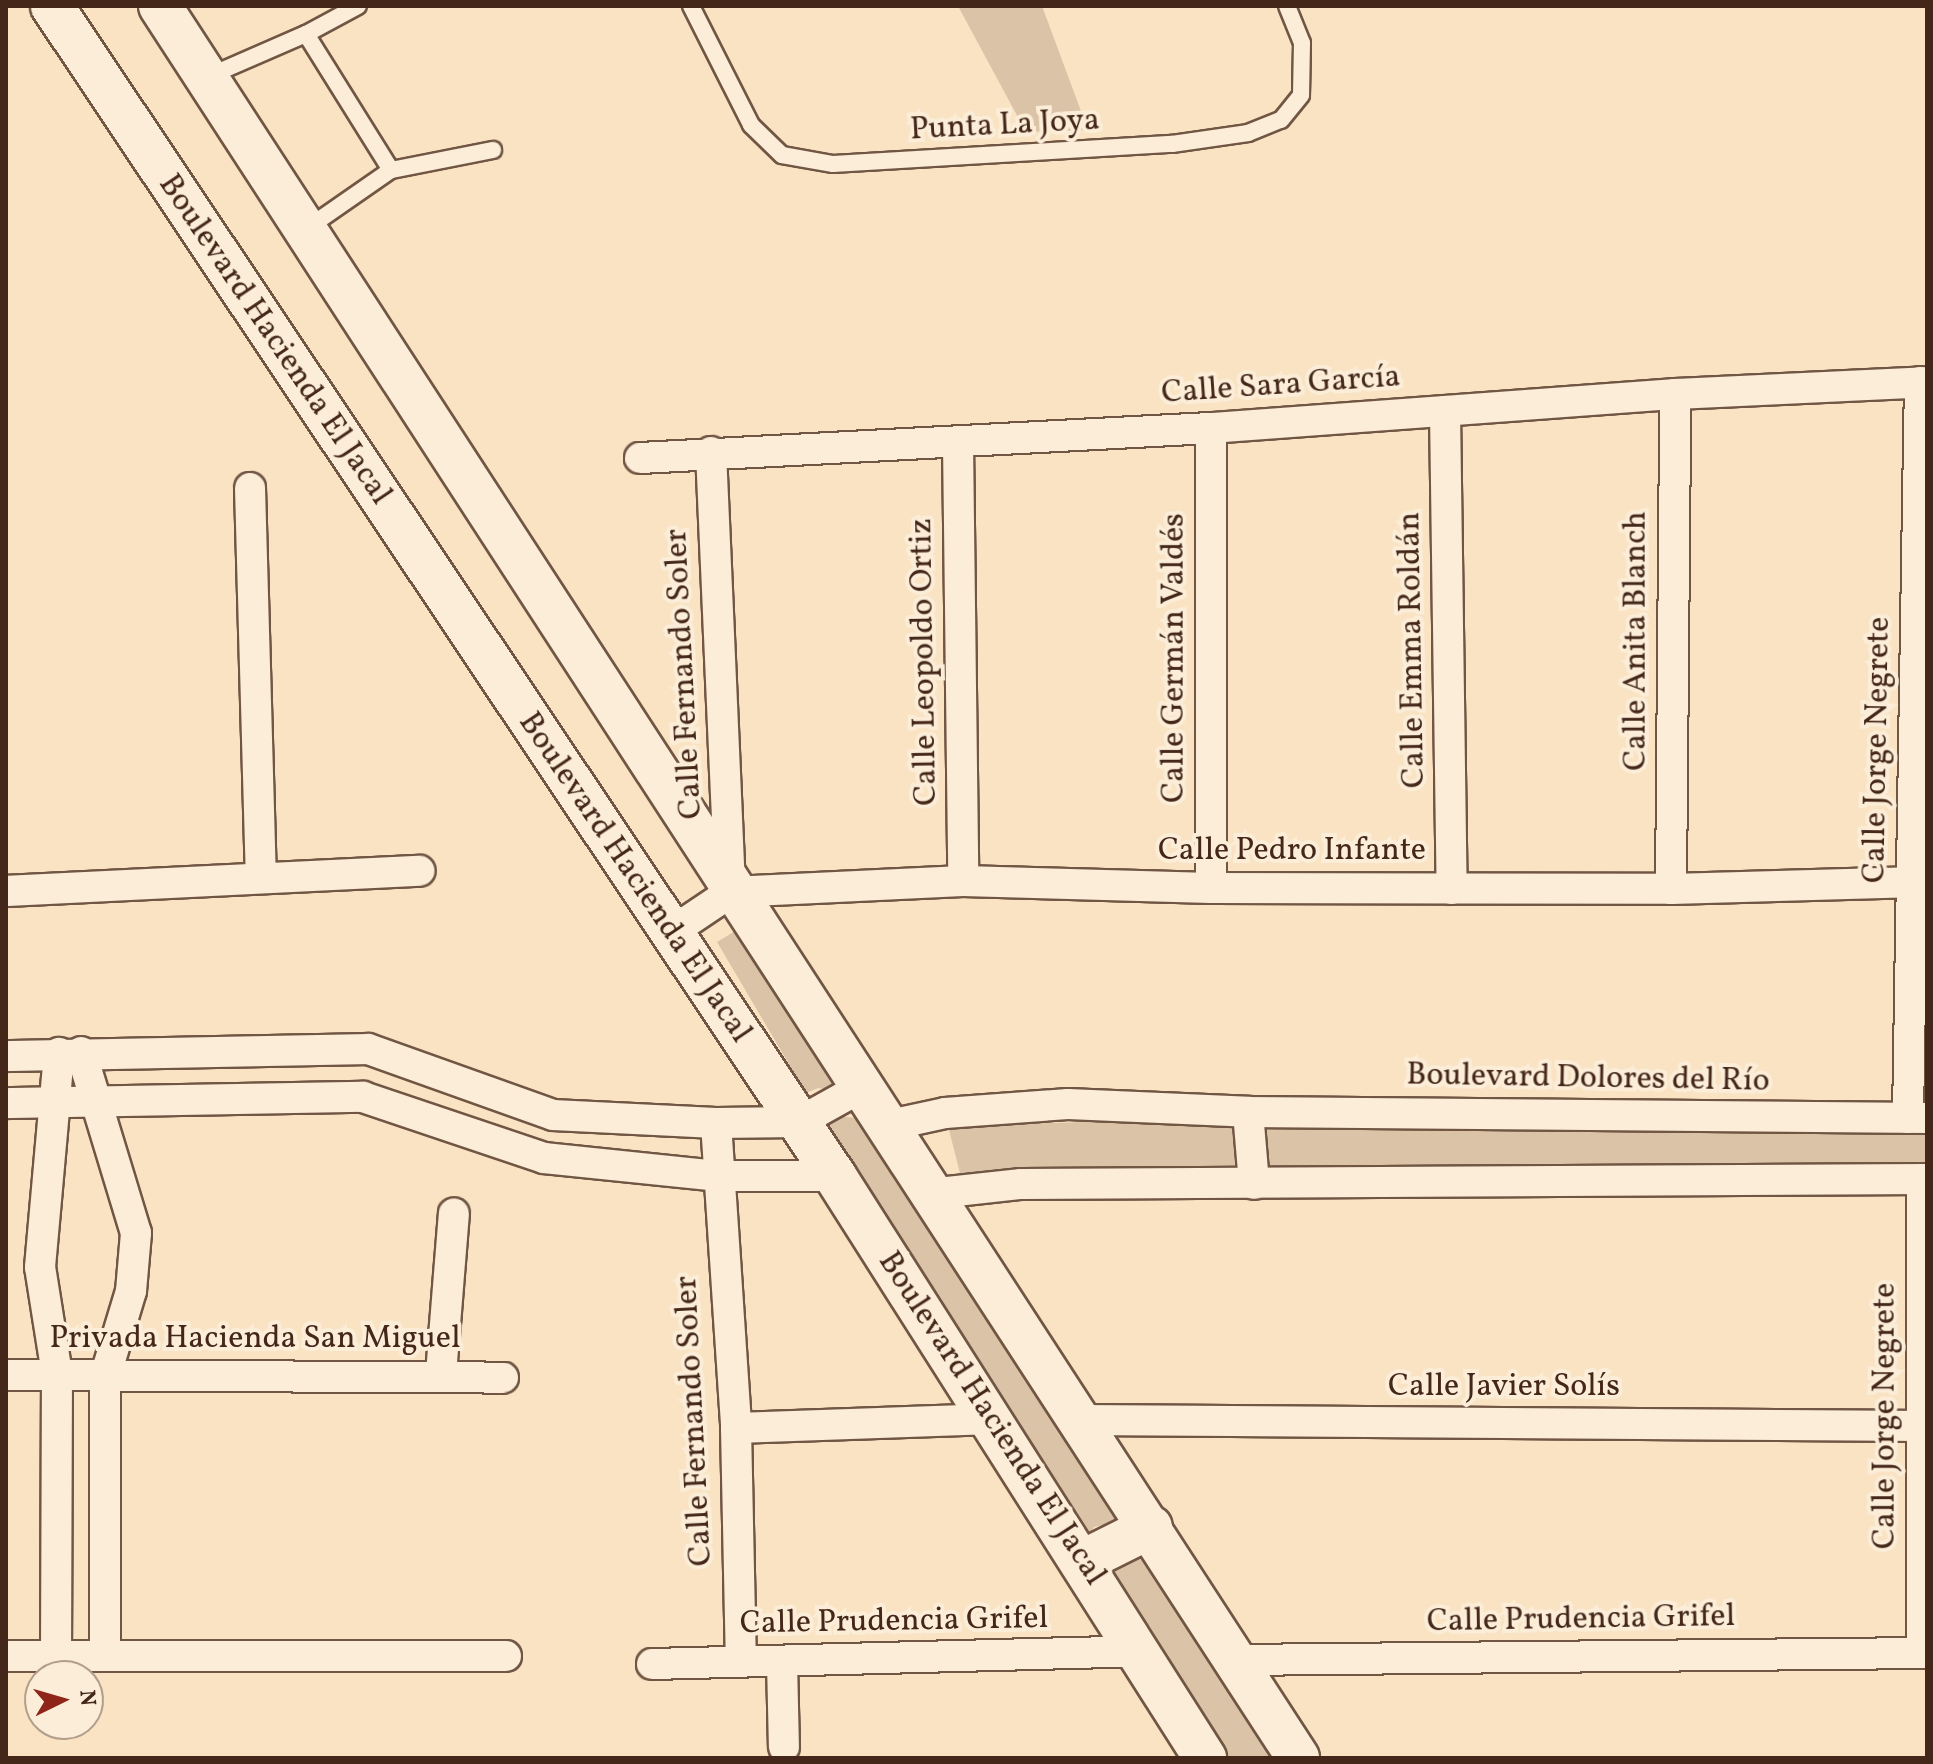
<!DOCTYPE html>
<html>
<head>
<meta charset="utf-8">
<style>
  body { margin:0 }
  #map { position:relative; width:1933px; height:1764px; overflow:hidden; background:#f9e3c3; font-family:Vollkorn,serif }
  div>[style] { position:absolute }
  .green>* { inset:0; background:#dac3a6 }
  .roads { filter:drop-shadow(2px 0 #715644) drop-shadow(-2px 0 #715644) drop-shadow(0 2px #715644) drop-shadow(0 -2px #715644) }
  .lane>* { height:16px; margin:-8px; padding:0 8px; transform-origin:8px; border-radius:8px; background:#fbedd8 }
  .street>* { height:30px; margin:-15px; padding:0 15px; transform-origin:15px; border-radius:15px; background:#fbedd8 }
  .secondary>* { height:42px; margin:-21px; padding:0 21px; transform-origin:21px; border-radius:21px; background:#fbedd8 }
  span { translate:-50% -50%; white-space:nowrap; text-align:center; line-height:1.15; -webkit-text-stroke:8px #fbedd8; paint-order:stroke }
  .street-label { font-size:32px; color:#442719 }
  .frame { position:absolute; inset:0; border:8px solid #442719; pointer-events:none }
  .north { position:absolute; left:24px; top:1660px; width:80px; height:80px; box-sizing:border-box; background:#fbedd8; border:2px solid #b29e8c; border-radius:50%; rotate:85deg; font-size:22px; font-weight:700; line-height:32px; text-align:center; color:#442719 }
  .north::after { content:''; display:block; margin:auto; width:28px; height:36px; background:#8f2418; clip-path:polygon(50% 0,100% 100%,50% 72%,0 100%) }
</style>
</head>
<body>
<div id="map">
  <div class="green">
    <i style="clip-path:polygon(958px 6px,1042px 6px,1088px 130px,1026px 132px)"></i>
    <i style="clip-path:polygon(737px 930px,846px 1092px,818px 1088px,806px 1093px,717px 942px)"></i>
    <i style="clip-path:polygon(827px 1115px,866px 1119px,1121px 1521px,1094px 1527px,1089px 1535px,824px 1124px)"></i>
    <i style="clip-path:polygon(1156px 1120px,1927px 1123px,1927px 1171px,960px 1173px,948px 1126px)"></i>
    <i style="clip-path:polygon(1135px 1544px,1271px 1758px,1230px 1758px,1103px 1558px)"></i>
  </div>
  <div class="roads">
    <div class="lane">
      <i style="left:691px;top:6px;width:133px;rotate:63.2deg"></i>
      <i style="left:751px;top:125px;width:43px;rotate:44.1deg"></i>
      <i style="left:782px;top:155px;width:52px;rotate:10deg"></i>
      <i style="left:833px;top:164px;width:340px;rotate:-3.4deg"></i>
      <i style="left:1172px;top:144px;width:77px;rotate:-8.2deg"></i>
      <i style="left:1248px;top:133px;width:35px;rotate:-22deg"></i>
      <i style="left:1281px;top:120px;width:32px;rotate:-51deg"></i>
      <i style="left:1301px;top:95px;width:52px;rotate:-88.9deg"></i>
      <i style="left:1302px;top:43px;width:40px;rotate:-112deg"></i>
      <i style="left:306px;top:34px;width:59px;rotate:-28.3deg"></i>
      <i style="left:207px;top:77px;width:108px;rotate:-23.5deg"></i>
      <i style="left:306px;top:34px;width:160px;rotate:58deg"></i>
      <i style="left:391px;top:170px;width:103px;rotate:145.2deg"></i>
      <i style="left:391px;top:170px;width:104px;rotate:-11.1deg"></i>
    </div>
    <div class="street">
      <i style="left:1445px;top:411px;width:478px;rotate:89.2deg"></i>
      <i style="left:1211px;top:428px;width:460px;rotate:90deg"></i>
      <i style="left:958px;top:442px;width:439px;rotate:89.3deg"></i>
      <i style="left:711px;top:452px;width:430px;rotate:87.5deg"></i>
      <i style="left:640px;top:458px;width:572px;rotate:-3.01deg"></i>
      <i style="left:1211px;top:428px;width:465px;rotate:-4.2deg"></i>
      <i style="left:1675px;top:394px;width:252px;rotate:-2.7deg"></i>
      <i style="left:250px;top:488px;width:389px;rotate:88.4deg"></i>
      <i style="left:1671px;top:889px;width:495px;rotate:-89.5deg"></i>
      <i style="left:6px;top:891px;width:414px;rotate:-2.8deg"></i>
      <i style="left:670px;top:933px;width:73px;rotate:-33.9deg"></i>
      <i style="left:731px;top:892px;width:232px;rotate:-2.7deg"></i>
      <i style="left:963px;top:881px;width:248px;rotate:1.6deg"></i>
      <i style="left:1211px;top:888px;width:460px;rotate:0.1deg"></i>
      <i style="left:1671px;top:889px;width:256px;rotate:-1.6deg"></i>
      <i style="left:81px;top:1052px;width:189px;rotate:73.1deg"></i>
      <i style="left:136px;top:1233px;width:58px;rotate:94.9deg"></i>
      <i style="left:131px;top:1291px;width:90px;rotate:106.8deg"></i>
      <i style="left:105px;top:1377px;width:279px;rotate:90deg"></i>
      <i style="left:6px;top:1056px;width:362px;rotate:-1.1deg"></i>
      <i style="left:368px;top:1049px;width:196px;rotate:19.6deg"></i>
      <i style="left:553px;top:1115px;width:163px;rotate:2.8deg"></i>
      <i style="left:716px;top:1123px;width:83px;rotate:-0.7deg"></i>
      <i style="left:799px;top:1122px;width:72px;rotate:-29.1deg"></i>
      <i style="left:6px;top:1103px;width:357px;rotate:-1deg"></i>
      <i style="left:363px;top:1097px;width:191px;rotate:18.6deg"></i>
      <i style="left:544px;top:1158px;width:174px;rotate:5.9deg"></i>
      <i style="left:717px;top:1176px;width:118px"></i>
      <i style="left:1248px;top:1112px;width:72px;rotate:85.2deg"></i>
      <i style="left:1908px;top:1118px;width:736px;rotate:-89.07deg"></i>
      <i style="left:716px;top:1123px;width:306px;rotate:86.2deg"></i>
      <i style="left:736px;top:1428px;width:234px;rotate:88.8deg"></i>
      <i style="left:890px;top:1125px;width:56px;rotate:-12.3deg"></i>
      <i style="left:945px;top:1113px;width:123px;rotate:-4.2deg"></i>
      <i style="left:1068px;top:1104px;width:180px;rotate:2.5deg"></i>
      <i style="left:1248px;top:1112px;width:679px;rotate:0.51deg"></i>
      <i style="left:929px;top:1194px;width:93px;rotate:-6.2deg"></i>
      <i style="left:1021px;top:1184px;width:906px;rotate:-0.32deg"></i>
      <i style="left:441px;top:1374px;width:161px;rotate:-85.4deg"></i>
      <i style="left:6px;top:1375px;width:497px;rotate:0.3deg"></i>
      <i style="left:1081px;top:1420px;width:846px;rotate:0.41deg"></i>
      <i style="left:736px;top:1428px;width:257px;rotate:-2deg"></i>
      <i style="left:1922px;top:1653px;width:474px;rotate:-90deg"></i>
      <i style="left:6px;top:1656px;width:500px"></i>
      <i style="left:56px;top:1657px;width:283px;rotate:-89.8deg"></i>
      <i style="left:57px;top:1374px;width:108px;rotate:-99deg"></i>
      <i style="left:40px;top:1267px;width:215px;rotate:-84.9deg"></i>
      <i style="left:1235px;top:1660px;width:692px;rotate:-0.58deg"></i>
      <i style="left:782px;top:1662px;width:85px;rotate:88.7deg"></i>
      <i style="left:652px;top:1664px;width:486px;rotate:-1.5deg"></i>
    </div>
    <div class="secondary">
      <i style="left:52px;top:6px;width:1408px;rotate:56.21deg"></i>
      <i style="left:835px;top:1176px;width:690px;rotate:57.55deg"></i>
      <i style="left:160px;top:6px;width:2089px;rotate:56.99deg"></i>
      <i style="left:1083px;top:1561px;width:76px;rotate:-26.6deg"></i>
    </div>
  </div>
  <div class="street-label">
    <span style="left:1005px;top:126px;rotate:-3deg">Punta La Joya</span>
    <span style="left:274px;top:340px;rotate:56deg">Boulevard Hacienda El Jacal</span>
    <span style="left:1281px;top:386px;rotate:-4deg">Calle Sara García</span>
    <span style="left:1637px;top:641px;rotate:-90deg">Calle Anita Blanch</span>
    <span style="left:1413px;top:650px;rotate:-91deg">Calle Emma Roldán</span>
    <span style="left:1175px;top:658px;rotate:-90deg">Calle Germán Valdés</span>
    <span style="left:925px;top:662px;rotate:-91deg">Calle Leopoldo Ortiz</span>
    <span style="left:685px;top:674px;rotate:-93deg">Calle Fernando Soler</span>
    <span style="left:1878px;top:750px;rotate:-89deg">Calle Jorge Negrete</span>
    <span style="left:1292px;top:851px">Calle Pedro Infante</span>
    <span style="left:634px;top:878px;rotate:56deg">Boulevard Hacienda El Jacal</span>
    <span style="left:1588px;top:1079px;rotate:1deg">Boulevard Dolores del Río</span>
    <span style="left:255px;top:1339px">Privada Hacienda San Miguel</span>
    <span style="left:1504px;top:1387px">Calle Javier Solís</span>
    <span style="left:1886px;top:1416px;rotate:-90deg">Calle Jorge Negrete</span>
    <span style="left:991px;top:1419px;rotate:57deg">Boulevard Hacienda El Jacal</span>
    <span style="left:695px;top:1421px;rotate:-93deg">Calle Fernando Soler</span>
    <span style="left:1581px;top:1620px;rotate:-1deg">Calle Prudencia Grifel</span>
    <span style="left:894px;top:1622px;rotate:-1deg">Calle Prudencia Grifel</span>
  </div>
  <div class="frame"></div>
  <div class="north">N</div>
</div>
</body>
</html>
